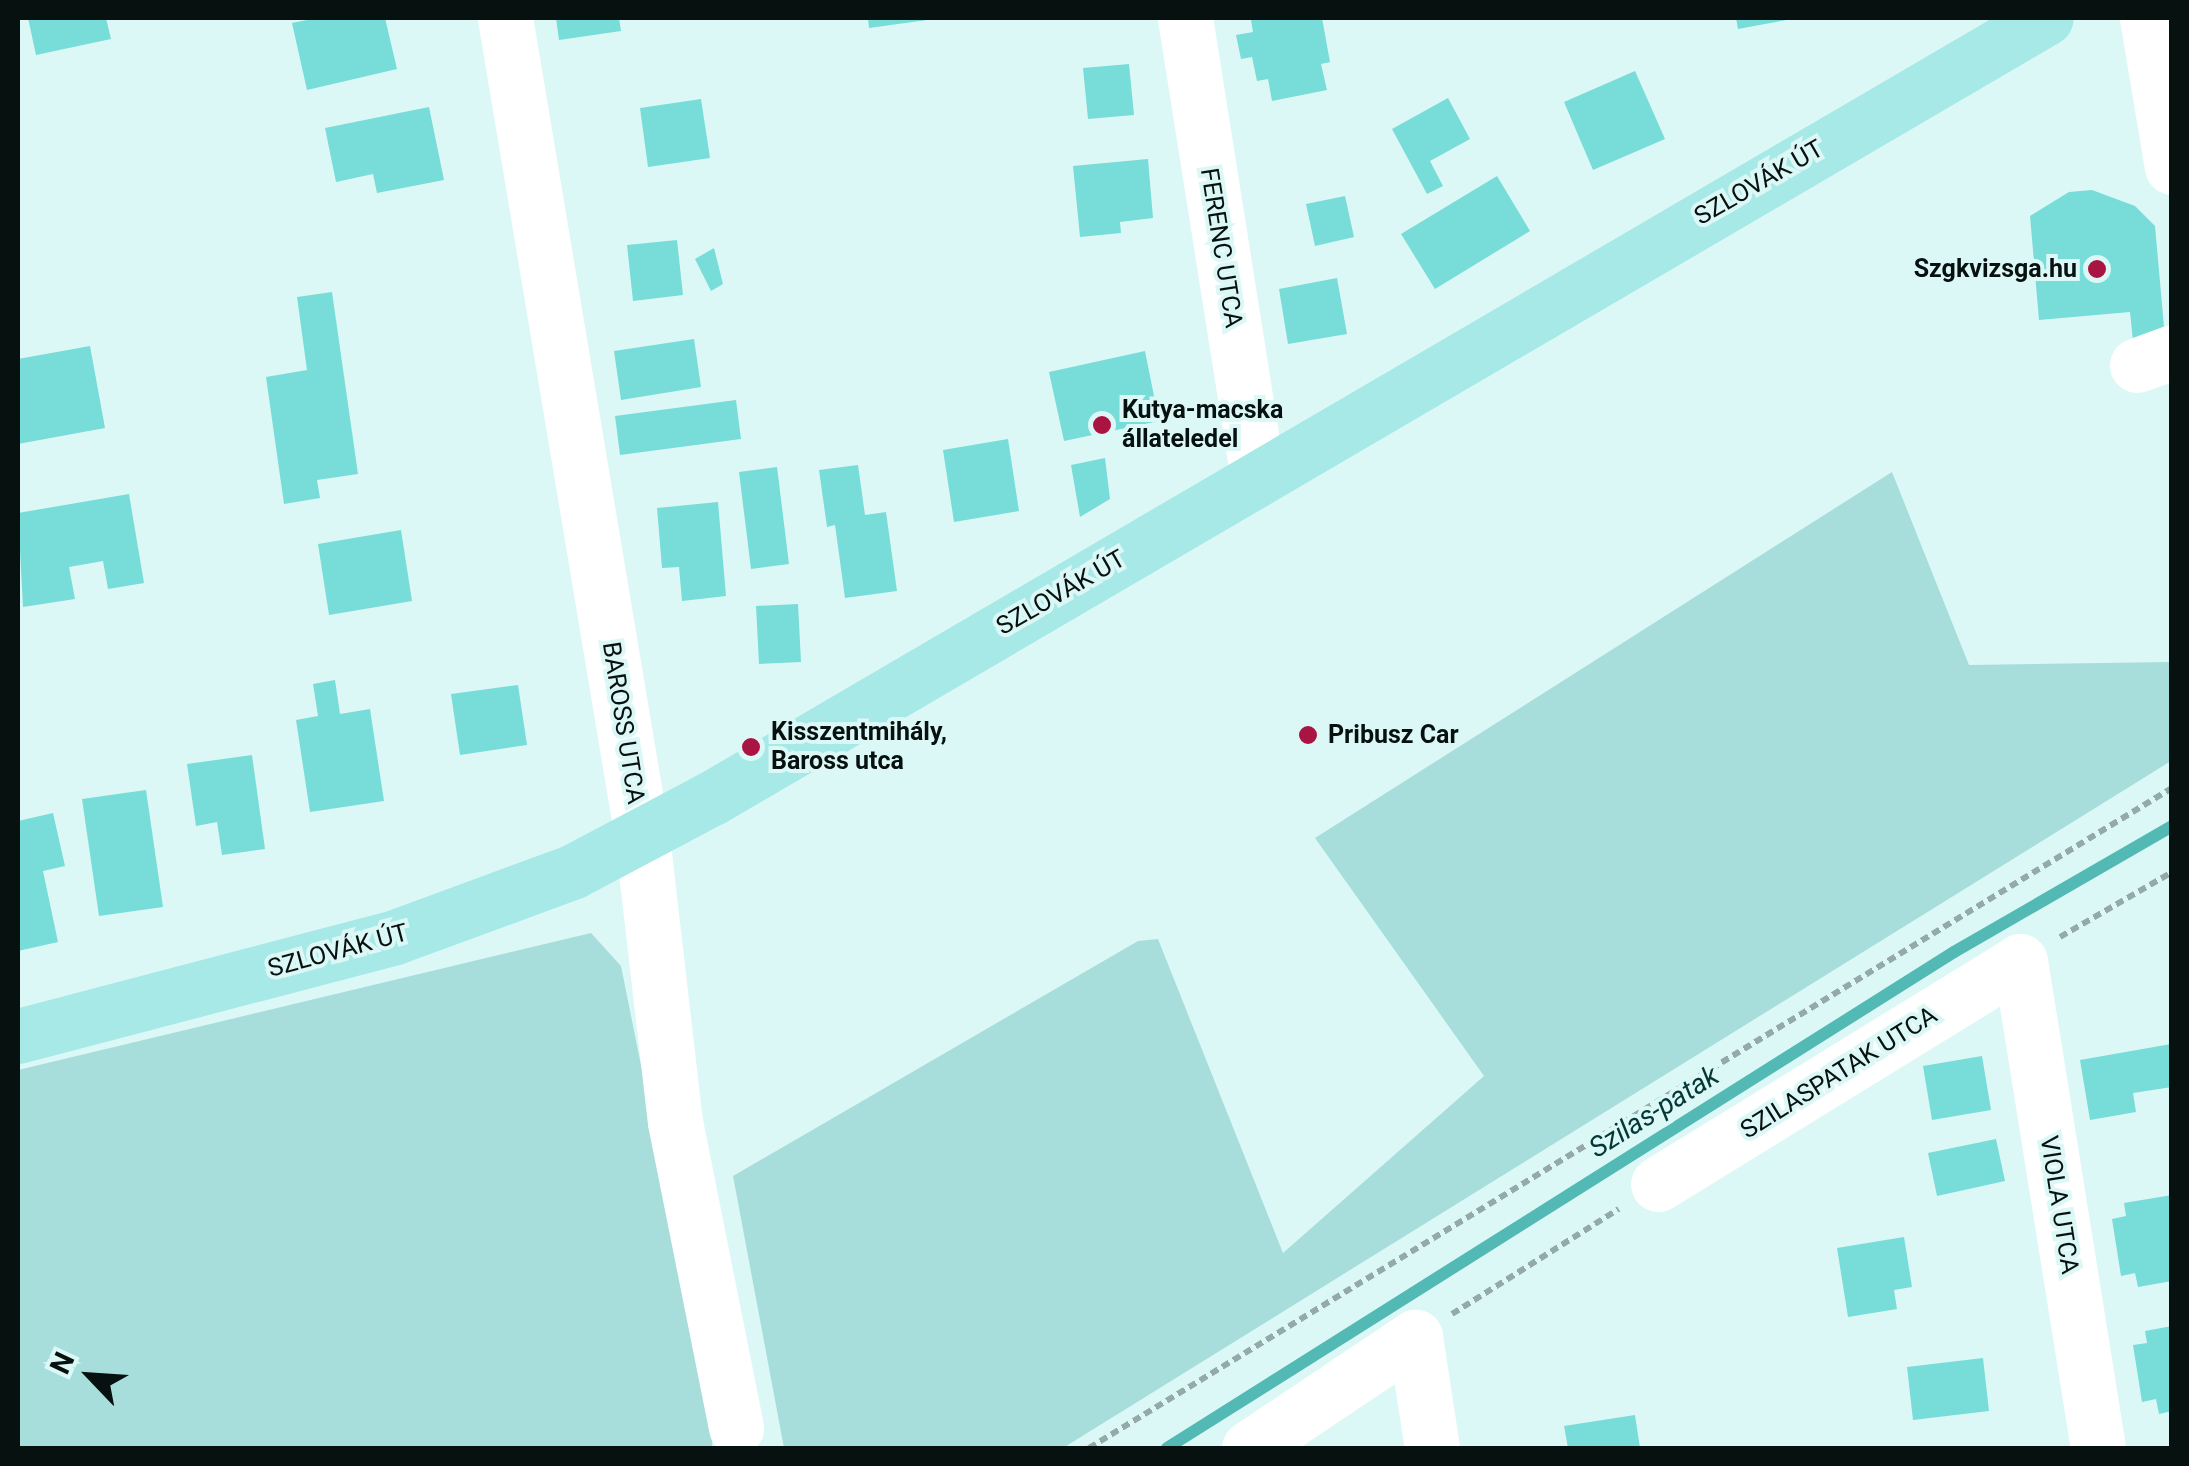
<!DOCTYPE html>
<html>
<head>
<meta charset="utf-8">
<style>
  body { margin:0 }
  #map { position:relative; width:2189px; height:1466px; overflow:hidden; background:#dcf8f6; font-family:Roboto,sans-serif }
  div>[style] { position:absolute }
  .green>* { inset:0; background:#a7dedb }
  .stream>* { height:12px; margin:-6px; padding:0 6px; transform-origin:6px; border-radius:6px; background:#53b9b5 }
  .building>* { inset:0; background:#78dcd8 }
  .path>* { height:6px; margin-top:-3px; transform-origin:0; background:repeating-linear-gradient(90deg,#94aaa8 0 8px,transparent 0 13px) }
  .minor>* { height:55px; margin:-27.5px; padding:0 27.5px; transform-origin:27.5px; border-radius:27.5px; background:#fff }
  .major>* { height:55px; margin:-27.5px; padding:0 27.5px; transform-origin:27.5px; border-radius:27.5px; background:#a7e9e7 }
  .dots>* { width:28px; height:28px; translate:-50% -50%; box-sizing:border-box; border:5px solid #dcf8f6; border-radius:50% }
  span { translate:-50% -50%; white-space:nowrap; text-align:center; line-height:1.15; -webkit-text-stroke:8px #dcf8f6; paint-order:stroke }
  .street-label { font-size:25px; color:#071110 }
  .poi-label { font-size:25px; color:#071110; font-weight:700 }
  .right { translate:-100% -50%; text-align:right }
  .left { translate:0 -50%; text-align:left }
  .water-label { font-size:28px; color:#043735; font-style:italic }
  .frame { position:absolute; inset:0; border:20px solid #071110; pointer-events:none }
  .north { position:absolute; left:40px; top:1326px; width:100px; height:100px; -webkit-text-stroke:8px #dcf8f6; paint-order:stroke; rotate:295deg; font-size:28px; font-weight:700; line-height:40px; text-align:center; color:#071110 }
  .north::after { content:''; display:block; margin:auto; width:35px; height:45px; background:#071110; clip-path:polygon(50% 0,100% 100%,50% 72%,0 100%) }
</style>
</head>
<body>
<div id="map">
  <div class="green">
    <i style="clip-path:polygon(1892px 472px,1969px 665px,2171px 662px,2171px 761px,1063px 1448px,784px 1448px,733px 1176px,1138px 941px,1158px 939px,1283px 1253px,1484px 1076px,1315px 838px)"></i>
    <i style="clip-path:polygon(591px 933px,621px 966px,713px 1423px,712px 1448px,18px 1448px,18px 1070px)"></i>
  </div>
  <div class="stream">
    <i style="left:1167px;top:1448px;width:930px;rotate:-32.22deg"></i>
    <i style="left:1954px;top:952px;width:252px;rotate:-30deg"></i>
  </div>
  <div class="building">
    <i style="clip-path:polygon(28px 18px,106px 18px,111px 39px,36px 55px)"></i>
    <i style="clip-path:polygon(317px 18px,385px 18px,397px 69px,307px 90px,292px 23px)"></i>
    <i style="clip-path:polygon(556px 18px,619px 18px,621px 31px,559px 40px)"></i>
    <i style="clip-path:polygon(868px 18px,926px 18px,927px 20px,869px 28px)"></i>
    <i style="clip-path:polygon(1262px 18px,1322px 18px,1330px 62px,1321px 64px,1327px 90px,1272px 101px,1268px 79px,1257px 81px,1252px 57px,1241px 59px,1236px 35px,1253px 32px,1251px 20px)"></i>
    <i style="clip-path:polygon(1736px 18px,1792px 18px,1792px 19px,1738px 29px)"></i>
    <i style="clip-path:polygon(1129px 64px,1134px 115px,1088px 119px,1083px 68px)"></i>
    <i style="clip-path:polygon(1635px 71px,1665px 139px,1593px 170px,1564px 102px)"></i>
    <i style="clip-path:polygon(1448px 98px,1470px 139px,1430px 161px,1443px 186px,1427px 194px,1392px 129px)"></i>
    <i style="clip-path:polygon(701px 99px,710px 158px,648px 167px,640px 108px)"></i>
    <i style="clip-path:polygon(429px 107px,444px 180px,377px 193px,373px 174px,336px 182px,325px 128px)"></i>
    <i style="clip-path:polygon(1148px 159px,1153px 218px,1120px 222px,1121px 233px,1080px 237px,1073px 166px)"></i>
    <i style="clip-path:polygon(1497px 176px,1530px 231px,1435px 289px,1401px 234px)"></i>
    <i style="clip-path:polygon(2092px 190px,2135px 206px,2155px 226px,2165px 338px,2133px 341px,2130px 312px,2039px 320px,2030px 216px,2069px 192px)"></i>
    <i style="clip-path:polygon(1345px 196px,1354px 237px,1315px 246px,1306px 204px)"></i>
    <i style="clip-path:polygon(677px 240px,683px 295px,633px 301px,627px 245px)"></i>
    <i style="clip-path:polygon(714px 248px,723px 284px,711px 291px,695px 259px)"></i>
    <i style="clip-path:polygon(1337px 278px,1347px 334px,1288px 344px,1279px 289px)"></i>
    <i style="clip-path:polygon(332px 292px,358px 474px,317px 480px,320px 498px,284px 504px,266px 377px,307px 370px,297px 297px)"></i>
    <i style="clip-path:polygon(694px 339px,701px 387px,621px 400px,614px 351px)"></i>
    <i style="clip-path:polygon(90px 346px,105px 428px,18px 444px,18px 359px)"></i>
    <i style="clip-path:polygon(1145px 351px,1159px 421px,1064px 441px,1049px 372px)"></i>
    <i style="clip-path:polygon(736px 400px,741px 439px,620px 455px,615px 416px)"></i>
    <i style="clip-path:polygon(1008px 439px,1019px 511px,954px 522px,943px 450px)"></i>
    <i style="clip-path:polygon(1105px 458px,1110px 499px,1080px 517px,1071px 465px)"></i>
    <i style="clip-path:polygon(858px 465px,865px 515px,886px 512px,897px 591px,845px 598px,835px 525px,827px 527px,819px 470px)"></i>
    <i style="clip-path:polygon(777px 467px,789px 564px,751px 569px,739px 472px)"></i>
    <i style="clip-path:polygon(129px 494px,144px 583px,108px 589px,103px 561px,69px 567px,75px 599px,23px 607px,18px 513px)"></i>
    <i style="clip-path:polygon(718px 502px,726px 596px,682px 601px,679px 567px,662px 568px,657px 508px)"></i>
    <i style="clip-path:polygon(401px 530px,412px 601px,329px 615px,318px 544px)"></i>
    <i style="clip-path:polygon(798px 604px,801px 662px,759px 664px,756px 606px)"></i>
    <i style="clip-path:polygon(335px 680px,340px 714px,370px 709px,384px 801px,310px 812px,296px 720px,318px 716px,313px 684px)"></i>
    <i style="clip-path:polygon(518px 685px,527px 745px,460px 755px,451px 694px)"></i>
    <i style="clip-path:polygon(252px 755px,265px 849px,222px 855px,217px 822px,196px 826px,187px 764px)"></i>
    <i style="clip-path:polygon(146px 790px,163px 907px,99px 916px,82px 799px)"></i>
    <i style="clip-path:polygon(53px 813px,65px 866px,43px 871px,58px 942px,18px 951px,18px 821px)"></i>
    <i style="clip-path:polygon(2171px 1044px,2172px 1087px,2133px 1093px,2136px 1112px,2090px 1120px,2080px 1060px)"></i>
    <i style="clip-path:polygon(1982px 1056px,1991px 1110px,1932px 1120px,1923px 1066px)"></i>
    <i style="clip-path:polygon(1996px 1139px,2005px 1181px,1937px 1196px,1928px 1153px)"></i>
    <i style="clip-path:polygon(2172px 1195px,2172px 1281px,2138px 1287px,2135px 1273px,2121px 1276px,2112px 1219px,2126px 1216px,2124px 1203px)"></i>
    <i style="clip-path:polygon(1904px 1237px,1912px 1287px,1894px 1290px,1897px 1309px,1848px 1317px,1837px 1248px)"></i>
    <i style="clip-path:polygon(2172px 1326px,2172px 1411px,2159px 1414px,2156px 1399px,2142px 1402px,2133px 1345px,2147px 1343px,2145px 1331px)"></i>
    <i style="clip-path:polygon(1983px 1358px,1989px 1411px,1913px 1420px,1907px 1367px)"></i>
    <i style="clip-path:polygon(1635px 1415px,1640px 1448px,1568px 1448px,1564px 1426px)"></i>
  </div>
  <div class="path">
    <i style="left:2060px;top:937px;width:129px;rotate:-30.1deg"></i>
    <i style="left:1452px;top:1314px;width:197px;rotate:-32.2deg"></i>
    <i style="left:1089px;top:1448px;width:1268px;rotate:-31.36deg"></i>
  </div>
  <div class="minor">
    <i style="left:505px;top:18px;width:830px;rotate:80.5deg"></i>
    <i style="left:642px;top:837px;width:287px;rotate:83.4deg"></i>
    <i style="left:675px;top:1122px;width:312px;rotate:78.7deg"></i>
    <i style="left:1185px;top:18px;width:466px;rotate:81deg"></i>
    <i style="left:2147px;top:18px;width:151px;rotate:80.5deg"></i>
    <i style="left:2137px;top:365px;width:37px;rotate:-20deg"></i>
    <i style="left:1658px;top:1184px;width:425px;rotate:-31.6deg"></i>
    <i style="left:2020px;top:961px;width:493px;rotate:80.9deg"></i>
    <i style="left:1249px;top:1448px;width:200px;rotate:-33.8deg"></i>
    <i style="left:1415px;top:1337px;width:112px;rotate:81.3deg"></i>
  </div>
  <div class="major">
    <i style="left:18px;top:1036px;width:390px;rotate:-14.7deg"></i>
    <i style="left:395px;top:937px;width:189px;rotate:-20.2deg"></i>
    <i style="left:572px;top:872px;width:158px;rotate:-27.9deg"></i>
    <i style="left:712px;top:798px;width:1545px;rotate:-30.32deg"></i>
  </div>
  <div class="dots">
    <i style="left:2097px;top:269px;background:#a91442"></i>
    <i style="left:1102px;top:425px;background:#a91442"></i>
    <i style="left:1308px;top:735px;background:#a91442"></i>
    <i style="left:751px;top:747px;background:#a91442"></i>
  </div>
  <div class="street-label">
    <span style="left:1759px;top:183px;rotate:-30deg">SZLOVÁK ÚT</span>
    <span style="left:1221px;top:248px;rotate:81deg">FERENC UTCA</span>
    <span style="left:1061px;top:593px;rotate:-30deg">SZLOVÁK ÚT</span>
    <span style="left:623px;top:723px;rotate:81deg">BAROSS UTCA</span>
    <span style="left:338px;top:951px;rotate:-15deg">SZLOVÁK ÚT</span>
    <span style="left:1839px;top:1073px;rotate:-32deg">SZILASPATAK UTCA</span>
    <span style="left:2059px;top:1205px;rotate:81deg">VIOLA UTCA</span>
  </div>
  <div class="poi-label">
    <span class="right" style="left:2077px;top:269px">Szgkvizsga.hu</span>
    <span class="left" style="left:1122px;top:425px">Kutya-macska<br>állateledel</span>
    <span class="left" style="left:771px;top:747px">Kisszentmihály,<br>Baross utca</span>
    <span class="left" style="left:1328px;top:735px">Pribusz Car</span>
  </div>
  <div class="water-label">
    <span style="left:1654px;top:1112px;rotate:-32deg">Szilas-patak</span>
  </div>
  <div class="frame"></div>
  <div class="north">N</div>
</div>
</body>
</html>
